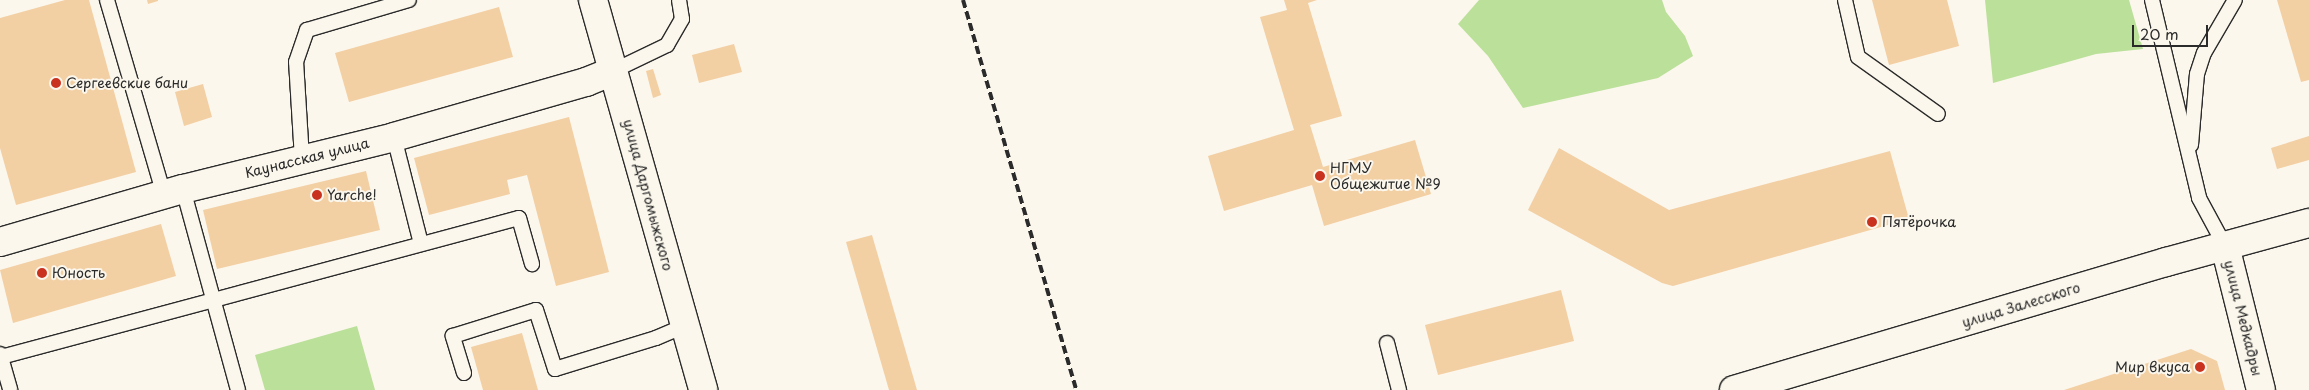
<!DOCTYPE html>
<html>
<head>
<meta charset="utf-8">
<style>
  body { margin:0 }
  #map { position:relative; width:2309px; height:390px; overflow:hidden; background:#fbf7ec; font-family:"Playpen Sans",sans-serif }
  div>[style] { position:absolute }
  .green>* { inset:0; background:#bbe09a }
  .building>* { inset:0; background:#f3cfa4 }
  .roads { filter:drop-shadow(1px 0 #2b2b2b) drop-shadow(-1px 0 #2b2b2b) drop-shadow(0 1px #2b2b2b) drop-shadow(0 -1px #2b2b2b) }
  .lane>* { height:14px; margin:-7px; padding:0 7px; transform-origin:7px; border-radius:7px; background:#fbf7ec }
  .street>* { height:28px; margin:-14px; padding:0 14px; transform-origin:14px; border-radius:14px; background:#fbf7ec }
  .secondary>* { height:28px; margin:-14px; padding:0 14px; transform-origin:14px; border-radius:14px; background:#fbf7ec }
  .rail>* { height:4px; margin-top:-2px; transform-origin:0; background:repeating-linear-gradient(90deg,#2b2b2b 0 8px,transparent 0 12px) }
  .dots>* { width:14px; height:14px; translate:-50% -50%; box-sizing:border-box; border:2px solid #fbf7ec; border-radius:50% }
  span { translate:-50% -50%; white-space:nowrap; text-align:center; line-height:1.15; -webkit-text-stroke:4px #fbf7ec; paint-order:stroke }
  .poi-label { font-size:14px; color:#2b2b2b }
  .left { translate:0 -50%; text-align:left }
  .right { translate:-100% -50%; text-align:right }
  .street-label { font-size:14px; color:#2b2b2b }
  .scale { position:absolute; left:2132px; top:25px; width:76px; height:22px; box-sizing:border-box; border:2px solid #2b2b2b; border-top:0; padding-left:6px; font-size:15px; line-height:18px; white-space:nowrap; color:#2b2b2b; -webkit-text-stroke:4px #fbf7ec; paint-order:stroke }
</style>
</head>
<body>
<div id="map">
  <div class="green">
    <i style="clip-path:polygon(1479px 0,1662px 0,1666px 12px,1685px 36px,1693px 56px,1658px 78px,1523px 108px,1488px 56px,1458px 24px)"></i>
    <i style="clip-path:polygon(1985px 0,2129px 0,2143px 49px,2096px 54px,1993px 83px)"></i>
    <i style="clip-path:polygon(357px 326px,375px 390px,265px 390px,255px 355px)"></i>
  </div>
  <div class="building">
    <i style="clip-path:polygon(65px 0,89px 0,136px 172px,16px 205px,0 148px,0 18px)"></i>
    <i style="clip-path:polygon(147px 0,158px 0,158px 1px,148px 4px)"></i>
    <i style="clip-path:polygon(1284px 0,1317px 0,1308px 3px,1342px 116px,1310px 125px,1323px 167px,1415px 140px,1431px 194px,1324px 226px,1312px 185px,1224px 211px,1208px 156px,1294px 130px,1260px 17px,1287px 10px)"></i>
    <i style="clip-path:polygon(1872px 0,1947px 0,1959px 46px,1889px 65px)"></i>
    <i style="clip-path:polygon(2277px 0,2309px 0,2309px 80px,2301px 82px)"></i>
    <i style="clip-path:polygon(499px 7px,513px 57px,349px 102px,335px 53px)"></i>
    <i style="clip-path:polygon(734px 44px,742px 72px,699px 83px,692px 55px)"></i>
    <i style="clip-path:polygon(653px 69px,661px 95px,653px 98px,646px 71px)"></i>
    <i style="clip-path:polygon(203px 84px,212px 117px,184px 126px,175px 92px)"></i>
    <i style="clip-path:polygon(569px 117px,609px 272px,556px 286px,527px 175px,507px 180px,510px 194px,429px 215px,414px 158px)"></i>
    <i style="clip-path:polygon(2309px 136px,2309px 160px,2277px 169px,2271px 148px)"></i>
    <i style="clip-path:polygon(1559px 148px,1669px 210px,1890px 151px,1909px 219px,1673px 286px,1662px 283px,1528px 210px)"></i>
    <i style="clip-path:polygon(366px 171px,380px 230px,217px 269px,203px 210px)"></i>
    <i style="clip-path:polygon(161px 224px,176px 276px,13px 323px,0 270px)"></i>
    <i style="clip-path:polygon(872px 235px,917px 390px,889px 390px,846px 242px)"></i>
    <i style="clip-path:polygon(1561px 290px,1574px 341px,1438px 375px,1425px 325px)"></i>
    <i style="clip-path:polygon(522px 333px,538px 390px,483px 390px,471px 347px)"></i>
    <i style="clip-path:polygon(2191px 349px,2217px 361px,2225px 390px,2064px 390px)"></i>
  </div>
  <div class="roads">
    <div class="lane">
      <i style="left:107px;top:0;width:203px;rotate:73.7deg"></i>
      <i style="left:1845px;top:0;width:58px;rotate:77.2deg"></i>
      <i style="left:1858px;top:57px;width:98px;rotate:35.5deg"></i>
      <i style="left:2152px;top:0;width:204px;rotate:76.6deg"></i>
      <i style="left:2199px;top:198px;width:55px;rotate:61.6deg"></i>
      <i style="left:613px;top:71px;width:60px;rotate:-25.7deg"></i>
      <i style="left:667px;top:45px;width:30px;rotate:-60deg"></i>
      <i style="left:682px;top:19px;width:19px;rotate:-99deg"></i>
      <i style="left:394px;top:137px;width:110px;rotate:75.8deg"></i>
      <i style="left:2191px;top:145px;width:71px;rotate:-85.2deg"></i>
      <i style="left:2197px;top:74px;width:22px;rotate:-72deg"></i>
      <i style="left:2204px;top:53px;width:61px;rotate:-59.7deg"></i>
      <i style="left:302px;top:159px;width:97px;rotate:-93.5deg"></i>
      <i style="left:296px;top:62px;width:34px;rotate:-71deg"></i>
      <i style="left:307px;top:30px;width:106px;rotate:-16.4deg"></i>
      <i style="left:183px;top:189px;width:208px;rotate:74.7deg"></i>
      <i style="left:1387px;top:343px;width:49px;rotate:75.7deg"></i>
      <i style="left:0;top:354px;width:37px;rotate:74deg"></i>
      <i style="left:1px;top:357px;width:536px;rotate:-15.02deg"></i>
      <i style="left:519px;top:218px;width:48px;rotate:74.2deg"></i>
      <i style="left:464px;top:373px;width:39px;rotate:-107deg"></i>
      <i style="left:453px;top:336px;width:87px;rotate:-17.4deg"></i>
      <i style="left:536px;top:310px;width:62px;rotate:72.1deg"></i>
      <i style="left:555px;top:369px;width:106px;rotate:-17.1deg"></i>
      <i style="left:656px;top:338px;width:30px;rotate:-23deg"></i>
    </div>
    <div class="street">
      <i style="left:0;top:242px;width:191px;rotate:-16.2deg"></i>
      <i style="left:183px;top:189px;width:217px;rotate:-13.8deg"></i>
      <i style="left:394px;top:137px;width:200px;rotate:-16deg"></i>
      <i style="left:586px;top:82px;width:29px;rotate:-22deg"></i>
      <i style="left:2225px;top:246px;width:148px;rotate:76deg"></i>
    </div>
    <div class="secondary">
      <i style="left:593px;top:0;width:405px;rotate:74.2deg"></i>
      <i style="left:1734px;top:390px;width:451px;rotate:-16.5deg"></i>
      <i style="left:2166px;top:262px;width:148px;rotate:-15.3deg"></i>
    </div>
  </div>
  <div class="rail">
    <i style="left:963px;top:0;width:406px;rotate:73.8deg"></i>
  </div>
  <div class="dots">
    <i style="left:56px;top:83px;background:#c8321e"></i>
    <i style="left:1320px;top:176px;background:#c8321e"></i>
    <i style="left:317px;top:195px;background:#c8321e"></i>
    <i style="left:1872px;top:222px;background:#c8321e"></i>
    <i style="left:42px;top:273px;background:#c8321e"></i>
    <i style="left:2200px;top:367px;background:#c8321e"></i>
  </div>
  <div class="poi-label">
    <span class="left" style="left:66px;top:83px">Сергеевские бани</span>
    <span class="left" style="left:1330px;top:176px">НГМУ<br>Общежитие №9</span>
    <span class="left" style="left:327px;top:195px">Yarche!</span>
    <span class="left" style="left:1882px;top:222px">Пятёрочка</span>
    <span class="left" style="left:52px;top:273px">Юность</span>
    <span class="right" style="left:2190px;top:367px">Мир вкуса</span>
  </div>
  <div class="street-label">
    <span style="left:307px;top:158px;rotate:-14deg">Каунасская улица</span>
    <span style="left:648px;top:195px;rotate:75deg">улица Даргомыжского</span>
    <span style="left:2021px;top:305px;rotate:-17deg">улица Залесского</span>
    <span style="left:2243px;top:318px;rotate:76deg">улица Медкадры</span>
  </div>
  <div class="scale">20 m</div>
</div>
</body>
</html>
